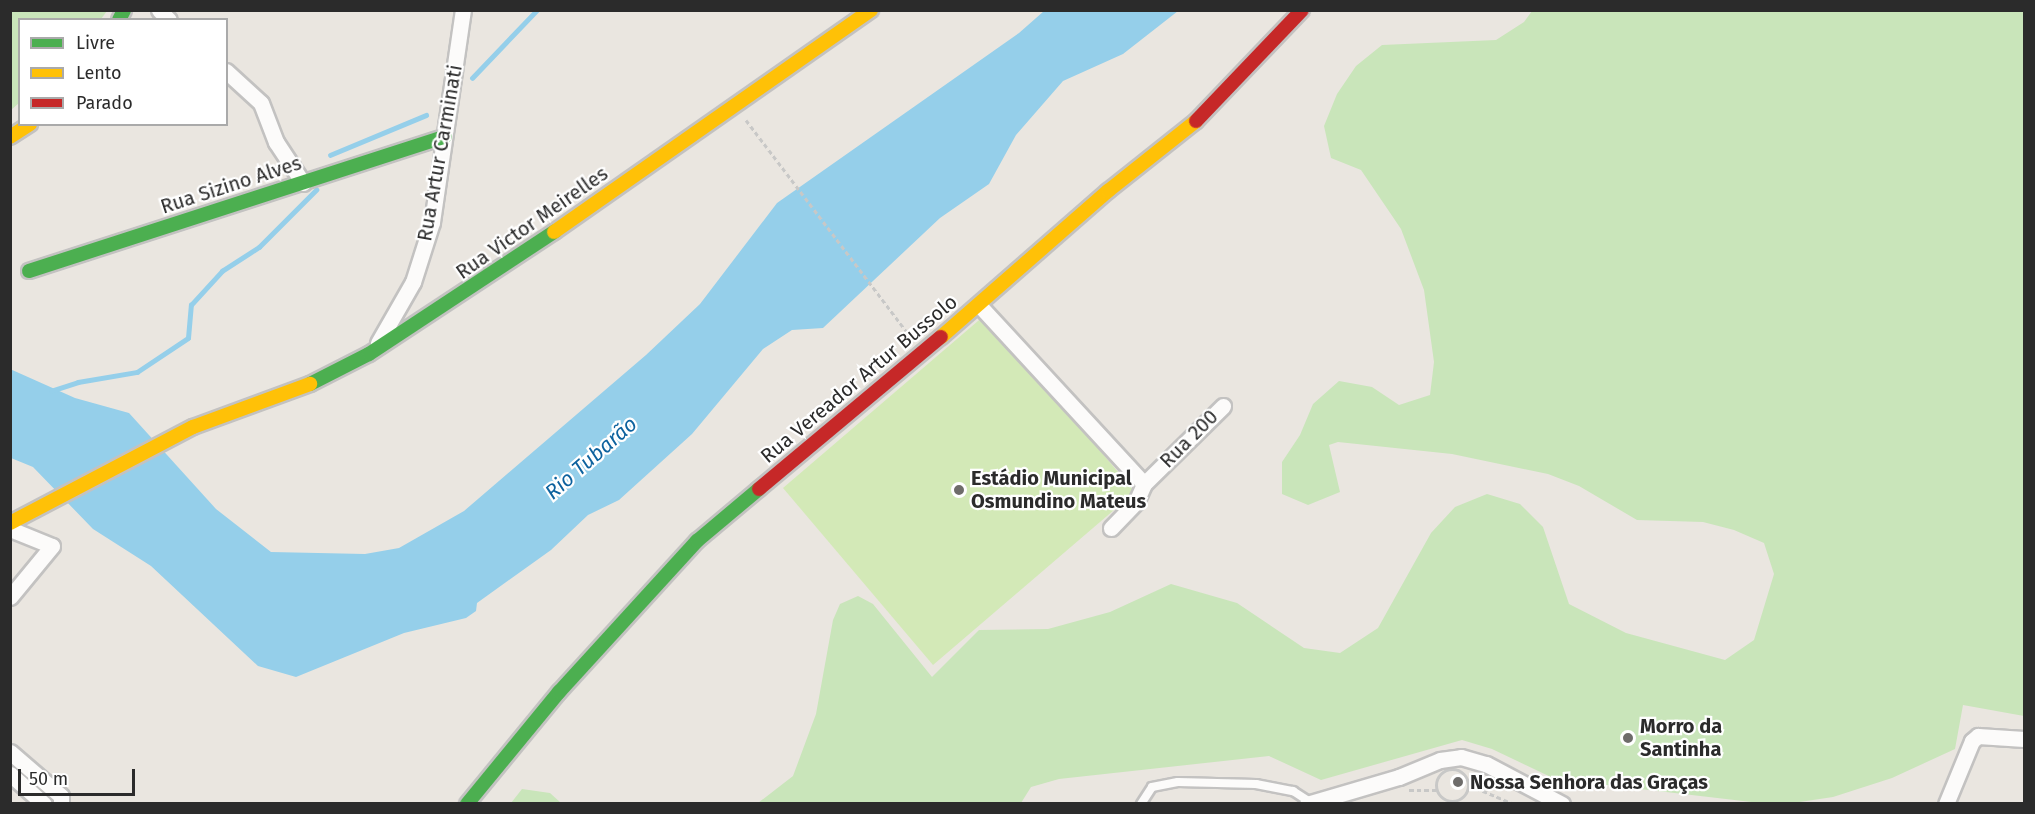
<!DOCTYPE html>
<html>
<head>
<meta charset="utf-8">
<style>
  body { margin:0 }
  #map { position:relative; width:2035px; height:814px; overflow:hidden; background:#eae6e0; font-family:"Fira Sans",sans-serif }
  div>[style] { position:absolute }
  .green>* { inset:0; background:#c9e5ba }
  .pitch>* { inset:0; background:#d3e9b7 }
  .water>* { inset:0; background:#95cfea }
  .stream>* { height:4.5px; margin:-2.25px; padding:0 2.25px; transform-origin:2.25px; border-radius:2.25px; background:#95cfea }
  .path>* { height:3px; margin-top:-1.5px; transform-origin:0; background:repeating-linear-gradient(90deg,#c8c8c7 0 4.5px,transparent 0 7.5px) }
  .path>.ring { margin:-1.5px; padding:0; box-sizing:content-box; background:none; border:3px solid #c8c8c7; border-radius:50% }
  .roads { filter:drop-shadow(2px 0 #c3c2c1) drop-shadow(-2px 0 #c3c2c1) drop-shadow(0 2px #c3c2c1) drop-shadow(0 -2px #c3c2c1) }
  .lane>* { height:8px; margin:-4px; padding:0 4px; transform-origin:4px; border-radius:4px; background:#fcfbfa }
  .street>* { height:15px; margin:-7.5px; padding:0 7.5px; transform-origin:7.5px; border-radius:7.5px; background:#fcfbfa }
  .fast>* { height:14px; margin:-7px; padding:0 7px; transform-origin:7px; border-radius:7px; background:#4caf50 }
  .slow>* { height:14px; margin:-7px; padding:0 7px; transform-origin:7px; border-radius:7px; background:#ffc107 }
  .jam>* { height:14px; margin:-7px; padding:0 7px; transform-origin:7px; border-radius:7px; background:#c62828 }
  .dots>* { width:16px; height:16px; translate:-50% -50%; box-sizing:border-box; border:3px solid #fff; border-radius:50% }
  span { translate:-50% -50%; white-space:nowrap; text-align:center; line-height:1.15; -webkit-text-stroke:4.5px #fff; paint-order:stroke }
  .street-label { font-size:20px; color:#2b2b2b }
  .poi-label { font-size:20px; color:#2b2b2b; font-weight:700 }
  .left { translate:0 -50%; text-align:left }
  .water-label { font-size:21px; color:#0d629e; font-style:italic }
  .frame { position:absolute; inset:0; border:12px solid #2b2b2b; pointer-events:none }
  .legend { position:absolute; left:18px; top:18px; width:210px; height:108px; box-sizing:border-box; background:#fff; border:2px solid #aaa; margin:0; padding:8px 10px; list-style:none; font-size:18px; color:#2b2b2b }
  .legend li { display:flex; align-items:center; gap:12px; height:30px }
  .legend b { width:30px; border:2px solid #aaa }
  .scale { position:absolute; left:18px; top:769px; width:117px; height:27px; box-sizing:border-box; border:3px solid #2b2b2b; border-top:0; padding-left:8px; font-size:18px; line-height:21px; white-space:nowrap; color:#2b2b2b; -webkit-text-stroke:4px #fff; paint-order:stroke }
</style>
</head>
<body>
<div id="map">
  <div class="green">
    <i style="clip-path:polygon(11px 10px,107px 11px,101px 19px,20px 20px,19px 103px,11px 110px)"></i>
    <i style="clip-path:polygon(1532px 11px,2024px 11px,2024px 716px,1963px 705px,1955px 749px,1892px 778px,1833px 797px,1793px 803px,1760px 803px,1555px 779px,1492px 749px,1462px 740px,1321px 780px,1269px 756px,1059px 779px,1031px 787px,1021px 803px,758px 803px,793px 776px,816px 714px,833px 620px,840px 604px,858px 596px,873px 604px,932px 677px,979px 630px,1048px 629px,1110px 612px,1171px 584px,1237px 603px,1304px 648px,1340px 653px,1378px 628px,1431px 533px,1455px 507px,1487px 494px,1520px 504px,1543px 527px,1569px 604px,1626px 633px,1725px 660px,1754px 640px,1774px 574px,1764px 543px,1734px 530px,1703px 522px,1637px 520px,1579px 486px,1548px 474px,1452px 454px,1338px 442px,1329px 445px,1340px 492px,1308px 505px,1282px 494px,1282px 462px,1300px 435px,1313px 404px,1339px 381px,1372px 387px,1399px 405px,1430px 395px,1434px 362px,1424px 290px,1401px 229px,1361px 170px,1331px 158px,1324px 126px,1337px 94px,1356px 66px,1382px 45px,1496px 40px,1524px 22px)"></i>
    <i style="clip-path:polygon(522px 789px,550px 793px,561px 803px,511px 803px)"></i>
  </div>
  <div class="pitch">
    <i style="clip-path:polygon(985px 315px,1135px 492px,933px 665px,783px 488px)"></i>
  </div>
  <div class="water">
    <i style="clip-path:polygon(1044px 11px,1178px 11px,1123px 54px,1063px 81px,1016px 135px,989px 184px,940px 218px,823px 328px,792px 330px,763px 349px,692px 434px,619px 500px,588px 515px,551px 550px,477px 603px,476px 611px,466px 618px,404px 633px,296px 677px,258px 666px,151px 566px,93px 529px,33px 467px,11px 458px,10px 369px,75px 398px,129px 413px,216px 509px,271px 552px,365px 554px,399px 548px,464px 511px,646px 355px,700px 304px,777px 203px,1019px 33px)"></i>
  </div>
  <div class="stream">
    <i style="left:472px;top:78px;width:94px;rotate:-46.3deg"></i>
    <i style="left:330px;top:155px;width:104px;rotate:-22.6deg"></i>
    <i style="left:51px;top:391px;width:28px;rotate:-18deg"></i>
    <i style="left:78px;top:382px;width:60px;rotate:-9.6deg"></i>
    <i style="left:137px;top:372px;width:61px;rotate:-33.7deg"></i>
    <i style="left:188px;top:338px;width:33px;rotate:-85deg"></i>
    <i style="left:191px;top:305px;width:46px;rotate:-47.6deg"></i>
    <i style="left:222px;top:271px;width:44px;rotate:-33deg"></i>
    <i style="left:259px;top:247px;width:81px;rotate:-45deg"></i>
  </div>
  <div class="path">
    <i style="left:746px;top:120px;width:275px;rotate:52.8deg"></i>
    <i class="ring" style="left:1436px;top:769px;width:29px;height:29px"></i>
    <i style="left:1469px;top:785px;width:49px;rotate:22.9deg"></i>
    <i style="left:1409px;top:790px;width:28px"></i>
  </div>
  <div class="roads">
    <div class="lane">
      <i style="left:1141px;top:804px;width:20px;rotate:-57deg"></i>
      <i style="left:1152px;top:787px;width:26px;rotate:-11deg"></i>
      <i style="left:1178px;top:782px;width:78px;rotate:1.5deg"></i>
      <i style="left:1256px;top:784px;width:38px;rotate:11deg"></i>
      <i style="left:1293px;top:791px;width:20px;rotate:33deg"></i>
    </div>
    <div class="street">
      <i style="left:159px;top:10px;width:14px;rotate:45deg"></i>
      <i style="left:226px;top:71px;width:47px;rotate:42.4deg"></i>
      <i style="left:261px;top:103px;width:42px;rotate:69deg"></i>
      <i style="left:276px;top:142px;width:49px;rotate:56.6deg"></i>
      <i style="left:979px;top:305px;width:243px;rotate:47.3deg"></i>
      <i style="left:378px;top:343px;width:70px;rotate:-60.2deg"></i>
      <i style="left:413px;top:282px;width:63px;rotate:-72.4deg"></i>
      <i style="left:432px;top:222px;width:214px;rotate:-81.7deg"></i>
      <i style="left:1111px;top:528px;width:36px;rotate:-46deg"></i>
      <i style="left:1136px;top:502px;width:20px;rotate:-66deg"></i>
      <i style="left:1144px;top:484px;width:111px;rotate:-44.6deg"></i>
      <i style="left:10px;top:529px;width:45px;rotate:22deg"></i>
      <i style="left:52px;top:546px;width:66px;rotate:129.5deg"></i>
      <i style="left:10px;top:752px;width:67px;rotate:40.8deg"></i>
      <i style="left:61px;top:796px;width:8px;rotate:90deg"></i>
      <i style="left:10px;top:774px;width:45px;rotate:41.4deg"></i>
      <i style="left:1307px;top:804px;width:96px;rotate:-16.4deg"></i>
      <i style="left:1399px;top:777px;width:44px;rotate:-22.5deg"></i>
      <i style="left:1440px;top:760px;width:21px;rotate:-8deg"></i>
      <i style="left:1461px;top:757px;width:26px;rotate:16deg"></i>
      <i style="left:1486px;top:764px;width:86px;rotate:27.8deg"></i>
      <i style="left:1946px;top:804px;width:68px;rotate:-67.6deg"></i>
      <i style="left:1972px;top:741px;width:8px;rotate:-40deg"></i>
      <i style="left:1978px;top:736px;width:46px;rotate:3.7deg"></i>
    </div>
    <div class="fast">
      <i style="left:119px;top:20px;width:11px;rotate:-63deg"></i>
      <i style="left:29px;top:271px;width:437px;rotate:-17.9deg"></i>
      <i style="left:310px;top:384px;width:66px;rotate:-27deg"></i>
      <i style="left:369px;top:354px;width:222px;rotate:-33.4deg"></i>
      <i style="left:467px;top:804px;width:145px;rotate:-50.6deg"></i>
      <i style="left:559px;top:692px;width:205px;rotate:-47.6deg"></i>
      <i style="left:697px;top:541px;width:81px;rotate:-40deg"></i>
    </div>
    <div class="slow">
      <i style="left:10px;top:137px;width:24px;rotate:-33deg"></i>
      <i style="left:554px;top:232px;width:387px;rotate:-35deg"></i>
      <i style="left:941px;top:337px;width:222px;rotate:-41.2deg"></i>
      <i style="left:1108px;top:191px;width:112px;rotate:-38.5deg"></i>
      <i style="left:10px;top:523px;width:207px;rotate:-27.7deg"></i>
      <i style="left:193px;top:427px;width:125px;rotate:-20.2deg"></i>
    </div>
    <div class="jam">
      <i style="left:1196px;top:121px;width:153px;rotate:-46.3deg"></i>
      <i style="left:759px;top:489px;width:237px;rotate:-39.9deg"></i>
    </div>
  </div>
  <div class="dots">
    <i style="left:959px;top:490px;background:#6e6c6a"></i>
    <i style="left:1628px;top:738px;background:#6e6c6a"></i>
    <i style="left:1458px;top:782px;background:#6e6c6a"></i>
  </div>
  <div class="street-label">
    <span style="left:440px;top:153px;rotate:-80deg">Rua Artur Carminati</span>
    <span style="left:231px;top:185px;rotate:-18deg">Rua Sizino Alves</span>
    <span style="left:532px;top:223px;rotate:-35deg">Rua Victor Meirelles</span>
    <span style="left:859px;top:379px;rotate:-40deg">Rua Vereador Artur Bussolo</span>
    <span style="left:1189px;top:439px;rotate:-45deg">Rua 200</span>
  </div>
  <div class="poi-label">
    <span class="left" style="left:971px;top:490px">Estádio Municipal<br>Osmundino Mateus</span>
    <span class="left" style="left:1640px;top:738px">Morro da<br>Santinha</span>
    <span class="left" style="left:1470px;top:782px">Nossa Senhora das Graças</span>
  </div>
  <div class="water-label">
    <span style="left:591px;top:458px;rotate:-41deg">Rio Tubarão</span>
  </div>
  <div class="frame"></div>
  <ul class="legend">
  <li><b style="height:8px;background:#4caf50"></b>Livre</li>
  <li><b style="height:8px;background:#ffc107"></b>Lento</li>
  <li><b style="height:8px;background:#c62828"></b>Parado</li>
  </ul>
  <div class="scale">50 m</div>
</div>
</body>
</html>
